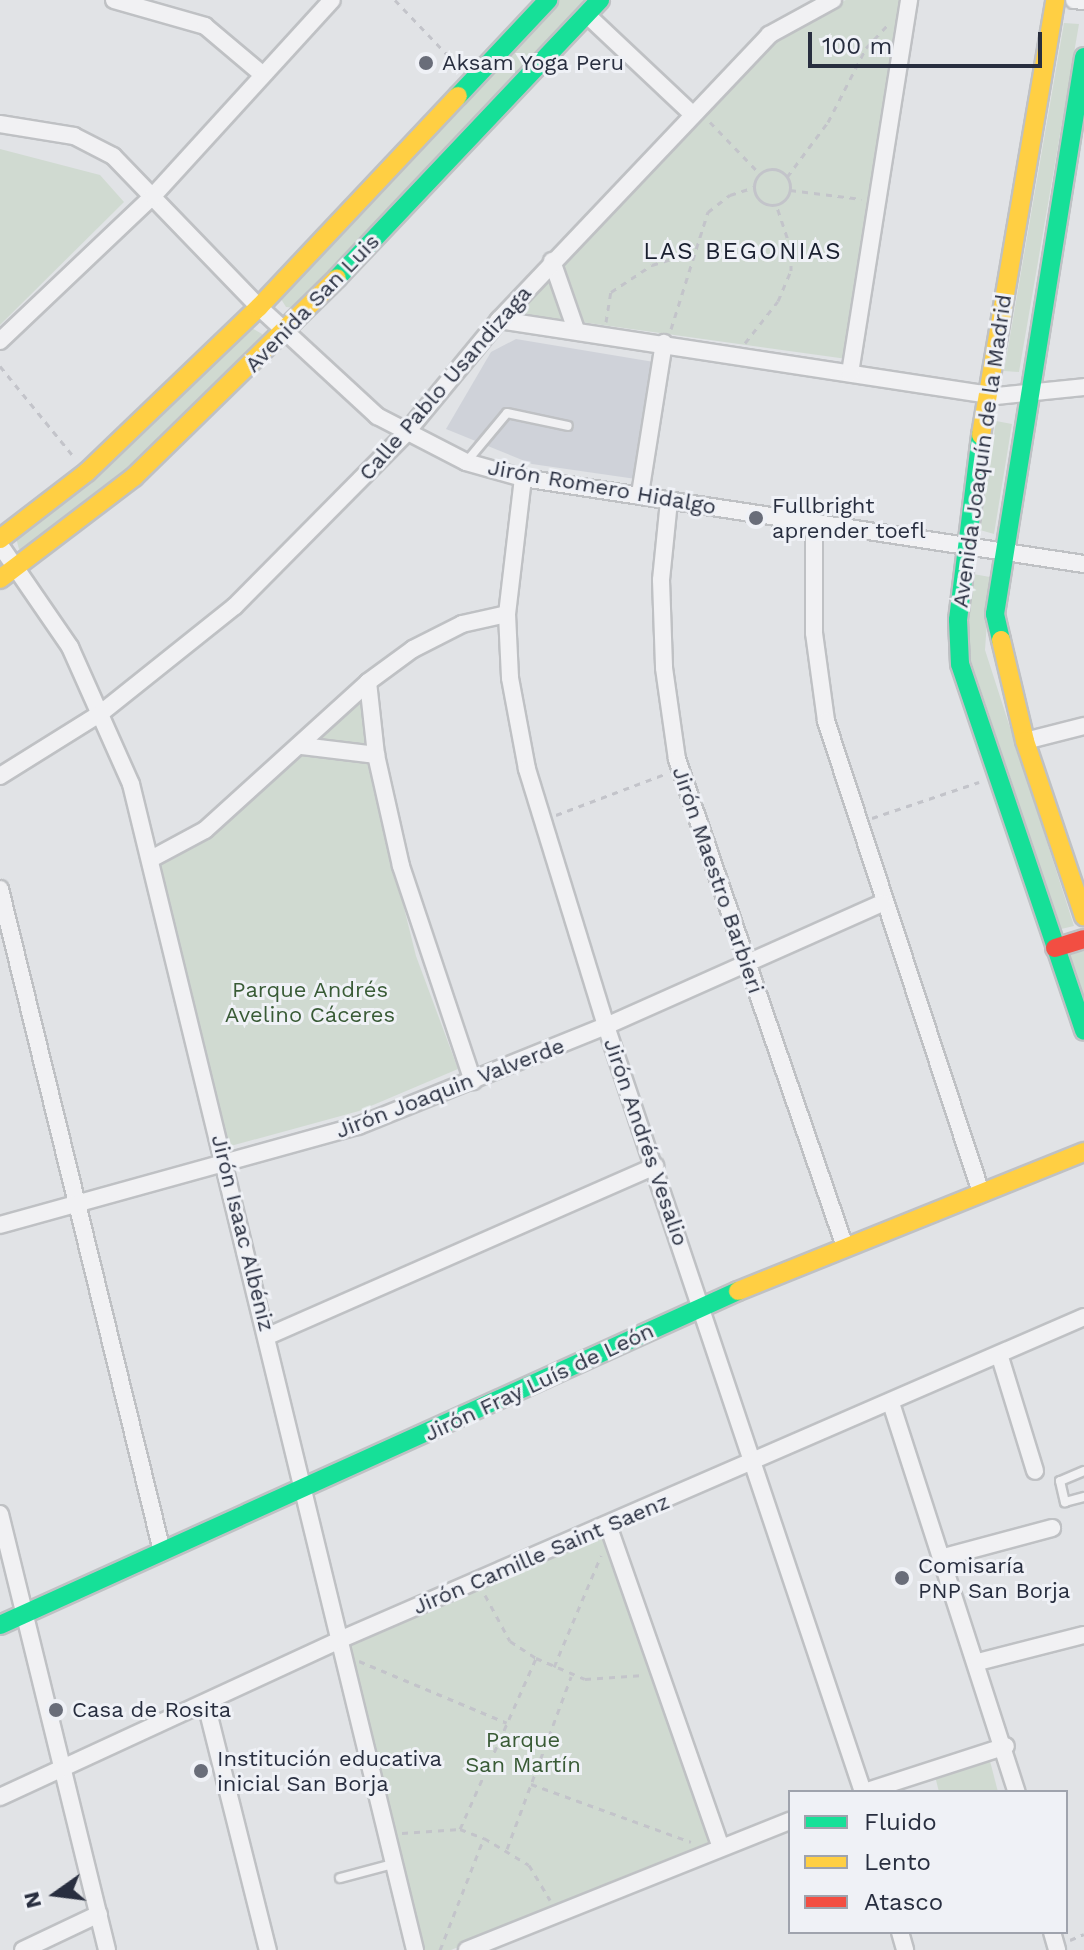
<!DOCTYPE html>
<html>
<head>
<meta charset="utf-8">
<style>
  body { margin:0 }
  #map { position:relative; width:1084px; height:1950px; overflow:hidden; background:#e1e3e6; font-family:"Work Sans",sans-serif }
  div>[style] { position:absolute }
  .built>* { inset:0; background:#cfd2d9 }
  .green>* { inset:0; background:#d0dad1 }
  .path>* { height:3px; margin-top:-1.5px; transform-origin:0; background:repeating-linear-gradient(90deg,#c3c4ca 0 6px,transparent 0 12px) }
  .path>.ring { margin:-1.5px; padding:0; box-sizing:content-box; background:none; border:3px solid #c3c4ca; border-radius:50% }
  .roads { filter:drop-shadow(2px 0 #bfc1c4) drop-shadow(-2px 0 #bfc1c4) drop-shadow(0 2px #bfc1c4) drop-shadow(0 -2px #bfc1c4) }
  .lane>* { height:8px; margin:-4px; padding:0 4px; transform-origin:4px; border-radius:4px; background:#f1f1f3 }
  .street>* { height:16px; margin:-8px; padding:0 8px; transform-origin:8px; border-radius:8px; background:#f1f1f3 }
  .fast>* { height:18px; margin:-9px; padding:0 9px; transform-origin:9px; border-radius:9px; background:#16e098 }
  .slow>* { height:18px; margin:-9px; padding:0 9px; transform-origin:9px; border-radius:9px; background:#ffcf43 }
  .jam>* { height:18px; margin:-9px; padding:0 9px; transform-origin:9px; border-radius:9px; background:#f24e42 }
  .dots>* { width:22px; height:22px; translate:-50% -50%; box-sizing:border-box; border:4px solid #eff1f6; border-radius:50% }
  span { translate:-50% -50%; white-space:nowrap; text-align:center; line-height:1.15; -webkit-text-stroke:6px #eff1f6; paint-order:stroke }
  .poi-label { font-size:22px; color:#282e3f }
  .left { translate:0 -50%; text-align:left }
  .street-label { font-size:22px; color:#282e3f }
  .park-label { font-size:22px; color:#395b36 }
  .neighbourhood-label { font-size:24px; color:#1a2030; letter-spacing:2px }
  .legend { position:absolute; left:788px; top:1790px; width:280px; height:144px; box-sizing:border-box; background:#eff1f6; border:2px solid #9fa3ad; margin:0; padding:10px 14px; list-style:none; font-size:24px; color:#282e3f }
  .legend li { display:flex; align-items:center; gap:16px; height:40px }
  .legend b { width:40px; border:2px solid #9fa3ad }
  .north { position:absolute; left:16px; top:1854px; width:80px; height:80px; -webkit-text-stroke:6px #eff1f6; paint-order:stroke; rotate:256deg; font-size:22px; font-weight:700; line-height:32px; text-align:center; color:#282e3f }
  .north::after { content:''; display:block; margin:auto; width:28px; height:36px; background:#282e3f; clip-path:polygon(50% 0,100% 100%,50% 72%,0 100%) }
  .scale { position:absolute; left:808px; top:32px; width:234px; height:36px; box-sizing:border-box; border:4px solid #282e3f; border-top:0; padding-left:10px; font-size:24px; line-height:28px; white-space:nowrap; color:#282e3f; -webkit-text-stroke:6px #eff1f6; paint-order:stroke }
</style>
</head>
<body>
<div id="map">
  <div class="built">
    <i style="clip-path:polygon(516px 339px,654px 362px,636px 479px,532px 464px,446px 429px,491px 352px)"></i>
  </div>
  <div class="green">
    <i style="clip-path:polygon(557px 0,588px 0,364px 233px,309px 298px,296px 308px,286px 307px,281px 299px)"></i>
    <i style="clip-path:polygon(846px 0,900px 0,847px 359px,581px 322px,559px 262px,771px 41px,810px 14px)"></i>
    <i style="clip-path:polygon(1064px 23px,1079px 24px,1019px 372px,1004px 371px)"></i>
    <i style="clip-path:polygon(0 149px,100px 175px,124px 202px,0 325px)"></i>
    <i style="clip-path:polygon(552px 270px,570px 322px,512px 318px)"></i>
    <i style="clip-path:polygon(250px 327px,262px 334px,263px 341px,138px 462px,27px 551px,19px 549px,16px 538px)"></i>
    <i style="clip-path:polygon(996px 421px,1012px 424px,994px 534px,980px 530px)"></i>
    <i style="clip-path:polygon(973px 574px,990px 577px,985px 650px,1074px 926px,1061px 929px,967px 649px)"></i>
    <i style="clip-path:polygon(359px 690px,366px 748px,310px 742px)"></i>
    <i style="clip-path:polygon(303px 751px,367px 759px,416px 956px,458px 1069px,359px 1111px,227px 1147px,157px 862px)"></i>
    <i style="clip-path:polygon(1084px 951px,1084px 1000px,1069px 954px)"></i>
    <i style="clip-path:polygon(604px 1537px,712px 1842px,451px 1950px,421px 1950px,344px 1644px)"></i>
    <i style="clip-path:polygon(990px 1761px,998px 1792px,939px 1792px,935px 1776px)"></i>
  </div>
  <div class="path">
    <i style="left:395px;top:0;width:93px;rotate:46.3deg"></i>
    <i style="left:710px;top:122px;width:72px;rotate:46.1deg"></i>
    <i class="ring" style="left:754px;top:169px;width:33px;height:33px"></i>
    <i style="left:787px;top:177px;width:69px;rotate:-53.3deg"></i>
    <i style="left:828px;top:122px;width:83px;rotate:-62.8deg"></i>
    <i style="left:866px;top:48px;width:35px;rotate:-47deg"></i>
    <i style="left:790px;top:190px;width:72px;rotate:7.2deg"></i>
    <i style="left:606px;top:322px;width:30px;rotate:-81deg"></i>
    <i style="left:611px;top:292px;width:49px;rotate:-33.4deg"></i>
    <i style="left:652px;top:265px;width:44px;rotate:-17.2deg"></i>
    <i style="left:671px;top:329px;width:123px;rotate:-72.5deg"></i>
    <i style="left:708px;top:212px;width:28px;rotate:-38deg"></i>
    <i style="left:730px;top:195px;width:26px;rotate:-18deg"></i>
    <i style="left:745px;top:343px;width:53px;rotate:-51.8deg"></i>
    <i style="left:778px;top:301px;width:33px;rotate:-67deg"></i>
    <i style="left:791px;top:271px;width:22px;rotate:-90deg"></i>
    <i style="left:791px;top:249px;width:47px;rotate:-108.4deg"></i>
    <i style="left:0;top:366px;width:117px;rotate:50.9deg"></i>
    <i style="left:556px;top:815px;width:116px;rotate:-20.6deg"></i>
    <i style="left:872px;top:818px;width:113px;rotate:-18.6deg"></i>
    <i style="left:485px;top:1595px;width:52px;rotate:61.5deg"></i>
    <i style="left:510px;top:1641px;width:31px;rotate:33deg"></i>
    <i style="left:536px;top:1658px;width:53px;rotate:23.2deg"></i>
    <i style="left:585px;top:1679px;width:59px;rotate:-3.9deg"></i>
    <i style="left:359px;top:1661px;width:160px;rotate:22.7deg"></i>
    <i style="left:554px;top:1667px;width:121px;rotate:-67.1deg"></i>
    <i style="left:531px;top:1784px;width:170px;rotate:19.9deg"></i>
    <i style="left:460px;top:1829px;width:187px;rotate:-66deg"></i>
    <i style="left:402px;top:1833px;width:58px;rotate:-3.9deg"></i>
    <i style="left:460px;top:1829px;width:26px;rotate:21deg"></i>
    <i style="left:484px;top:1838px;width:52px;rotate:31deg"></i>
    <i style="left:529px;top:1865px;width:41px;rotate:59deg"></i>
    <i style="left:507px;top:1849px;width:184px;rotate:-69.6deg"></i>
    <i style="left:1070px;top:1940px;width:15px;rotate:-23deg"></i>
    <i style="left:440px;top:1950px;width:120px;rotate:-68.6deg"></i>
  </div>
  <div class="roads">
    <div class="lane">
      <i style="left:467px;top:461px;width:62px;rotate:-50.2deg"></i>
      <i style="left:507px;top:413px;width:62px;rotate:12deg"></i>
      <i style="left:1084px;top:1471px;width:26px;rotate:157deg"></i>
      <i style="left:1060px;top:1481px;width:22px;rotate:77deg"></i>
      <i style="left:1065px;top:1502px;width:20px;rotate:-15deg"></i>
      <i style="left:340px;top:1878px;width:55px;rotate:-14.8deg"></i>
    </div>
    <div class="street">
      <i style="left:114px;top:0;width:95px;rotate:15.9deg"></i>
      <i style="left:205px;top:26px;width:75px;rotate:40.1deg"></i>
      <i style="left:1074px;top:0;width:10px;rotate:6deg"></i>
      <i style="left:586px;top:14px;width:147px;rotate:43.3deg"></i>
      <i style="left:0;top:124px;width:75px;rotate:9.2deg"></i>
      <i style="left:74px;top:136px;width:44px;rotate:27.1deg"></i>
      <i style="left:113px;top:156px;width:210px;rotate:46deg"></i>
      <i style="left:259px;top:307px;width:161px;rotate:42.7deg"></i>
      <i style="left:377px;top:416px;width:100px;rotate:27.3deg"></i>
      <i style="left:466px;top:462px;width:59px;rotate:15.7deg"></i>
      <i style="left:523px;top:478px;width:568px;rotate:8.72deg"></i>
      <i style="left:552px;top:261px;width:73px;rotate:70.8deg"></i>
      <i style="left:499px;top:320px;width:503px;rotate:8.69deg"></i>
      <i style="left:996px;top:396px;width:88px;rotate:-5.8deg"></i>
      <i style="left:0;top:341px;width:211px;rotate:-43.5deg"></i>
      <i style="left:153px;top:196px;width:265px;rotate:-47.6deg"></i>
      <i style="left:850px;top:373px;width:378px;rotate:-81deg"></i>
      <i style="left:523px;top:478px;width:137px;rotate:96.7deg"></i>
      <i style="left:507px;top:614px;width:64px;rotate:87.3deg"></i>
      <i style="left:510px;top:678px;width:93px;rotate:79.4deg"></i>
      <i style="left:527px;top:769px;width:269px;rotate:72.9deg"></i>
      <i style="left:606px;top:1026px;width:808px;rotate:71.45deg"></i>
      <i style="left:640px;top:494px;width:153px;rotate:-81deg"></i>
      <i style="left:669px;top:501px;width:79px;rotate:95.8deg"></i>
      <i style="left:661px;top:580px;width:88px;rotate:88deg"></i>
      <i style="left:664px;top:668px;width:92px;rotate:81.9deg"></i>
      <i style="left:677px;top:759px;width:516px;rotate:71deg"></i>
      <i style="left:814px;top:522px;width:111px;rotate:90deg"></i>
      <i style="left:814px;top:633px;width:89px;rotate:82.2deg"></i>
      <i style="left:826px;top:721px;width:497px;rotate:71.8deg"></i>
      <i style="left:0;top:545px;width:124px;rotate:55.5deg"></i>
      <i style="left:70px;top:647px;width:150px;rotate:66deg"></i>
      <i style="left:131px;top:784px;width:1200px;rotate:76.31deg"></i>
      <i style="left:368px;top:682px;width:73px;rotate:83.7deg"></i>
      <i style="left:376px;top:755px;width:114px;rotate:77.3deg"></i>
      <i style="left:401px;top:866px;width:227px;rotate:71.5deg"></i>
      <i style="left:1025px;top:741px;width:61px;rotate:-14.3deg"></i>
      <i style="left:302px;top:746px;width:75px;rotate:6.9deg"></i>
      <i style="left:0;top:776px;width:119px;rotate:-32deg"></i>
      <i style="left:101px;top:713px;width:171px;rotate:-38.6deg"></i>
      <i style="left:235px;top:606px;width:242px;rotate:-45.3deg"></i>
      <i style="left:405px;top:434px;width:148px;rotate:-50.5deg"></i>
      <i style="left:499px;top:320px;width:393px;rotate:-46.5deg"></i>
      <i style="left:769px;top:35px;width:73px;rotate:-28.7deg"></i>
      <i style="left:151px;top:859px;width:61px;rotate:-28.2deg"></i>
      <i style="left:205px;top:830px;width:220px;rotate:-42.2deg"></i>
      <i style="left:368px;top:682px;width:56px;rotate:-36.3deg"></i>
      <i style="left:413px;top:649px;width:55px;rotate:-27deg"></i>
      <i style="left:462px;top:624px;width:46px;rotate:-12.5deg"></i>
      <i style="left:0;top:889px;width:682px;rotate:76.25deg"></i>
      <i style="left:0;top:1225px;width:371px;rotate:-15.5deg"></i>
      <i style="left:358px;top:1126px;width:267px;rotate:-22deg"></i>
      <i style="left:606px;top:1026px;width:302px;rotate:-24deg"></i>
      <i style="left:268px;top:1336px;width:423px;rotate:-23.7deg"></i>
      <i style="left:1000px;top:1357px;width:119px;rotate:72.9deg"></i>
      <i style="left:891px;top:1403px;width:409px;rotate:72.1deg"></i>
      <i style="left:0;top:1514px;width:449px;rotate:76.2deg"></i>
      <i style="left:608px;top:1525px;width:342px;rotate:70.7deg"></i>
      <i style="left:944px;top:1557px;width:112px;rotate:-15deg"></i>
      <i style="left:978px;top:1662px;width:109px;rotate:-14.3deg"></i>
      <i style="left:206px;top:1704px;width:254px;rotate:75.9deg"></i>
      <i style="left:864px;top:1792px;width:149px;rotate:-17.9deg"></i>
      <i style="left:0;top:1797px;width:371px;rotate:-24.8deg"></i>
      <i style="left:337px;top:1641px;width:814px;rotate:-23.45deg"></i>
      <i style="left:900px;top:1932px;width:19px;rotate:74deg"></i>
      <i style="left:1052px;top:1932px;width:19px;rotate:74deg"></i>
      <i style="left:23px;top:1950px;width:84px;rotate:-25.3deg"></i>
      <i style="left:467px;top:1950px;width:348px;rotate:-21.8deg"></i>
    </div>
    <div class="fast">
      <i style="left:458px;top:96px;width:132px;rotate:-46.8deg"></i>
      <i style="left:337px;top:278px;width:383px;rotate:-46.6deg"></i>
      <i style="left:981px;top:435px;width:186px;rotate:97.1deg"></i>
      <i style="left:958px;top:620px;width:44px;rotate:87.4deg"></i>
      <i style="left:960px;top:664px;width:387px;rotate:71.3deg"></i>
      <i style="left:1001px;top:640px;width:27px;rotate:-103deg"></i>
      <i style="left:995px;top:614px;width:564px;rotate:-80.92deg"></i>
      <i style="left:0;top:1625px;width:810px;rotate:-24.35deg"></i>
    </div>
    <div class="slow">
      <i style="left:981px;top:435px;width:441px;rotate:-80.3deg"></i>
      <i style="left:0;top:539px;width:110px;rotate:-37.6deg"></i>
      <i style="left:87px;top:472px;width:238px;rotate:-43.8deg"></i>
      <i style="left:259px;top:307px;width:290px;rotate:-46.7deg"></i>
      <i style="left:0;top:579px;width:168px;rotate:-37.3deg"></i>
      <i style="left:134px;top:477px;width:284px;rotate:-44.4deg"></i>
      <i style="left:1001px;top:640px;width:104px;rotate:76.6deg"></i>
      <i style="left:1025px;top:741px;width:185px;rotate:71.4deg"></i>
      <i style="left:738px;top:1291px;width:373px;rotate:-21.9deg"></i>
    </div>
    <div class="jam">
      <i style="left:1055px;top:948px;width:30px;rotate:-17deg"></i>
    </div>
  </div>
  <div class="dots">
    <i style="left:426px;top:63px;background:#696d79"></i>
    <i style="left:756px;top:518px;background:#696d79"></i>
    <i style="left:902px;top:1578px;background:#696d79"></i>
    <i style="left:56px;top:1710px;background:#696d79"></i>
    <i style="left:201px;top:1771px;background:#696d79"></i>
  </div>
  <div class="poi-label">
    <span class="left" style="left:442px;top:63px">Aksam Yoga Peru</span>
    <span class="left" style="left:772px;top:518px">Fullbright<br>aprender toefl</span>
    <span class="left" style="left:918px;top:1578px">Comisaría<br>PNP San Borja</span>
    <span class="left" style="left:72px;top:1710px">Casa de Rosita</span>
    <span class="left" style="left:217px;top:1771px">Institución educativa<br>inicial San Borja</span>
  </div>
  <div class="street-label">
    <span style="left:312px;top:303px;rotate:-46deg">Avenida San Luis</span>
    <span style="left:445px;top:383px;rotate:-49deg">Calle Pablo Usandizaga</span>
    <span style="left:982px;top:451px;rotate:-82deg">Avenida Joaquín de la Madrid</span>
    <span style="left:602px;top:487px;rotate:10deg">Jirón Romero Hidalgo</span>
    <span style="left:718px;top:880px;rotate:71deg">Jirón Maestro Barbieri</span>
    <span style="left:450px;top:1088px;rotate:-21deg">Jirón Joaquin Valverde</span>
    <span style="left:646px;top:1142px;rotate:71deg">Jirón Andrés Vesalio</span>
    <span style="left:243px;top:1233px;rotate:76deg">Jirón Isaac Albéniz</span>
    <span style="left:539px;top:1382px;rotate:-25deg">Jirón Fray Luís de León</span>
    <span style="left:541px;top:1554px;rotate:-23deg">Jirón Camille Saint Saenz</span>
  </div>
  <div class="park-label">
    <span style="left:310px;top:1002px">Parque Andrés<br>Avelino Cáceres</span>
    <span style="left:523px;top:1752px">Parque<br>San Martín</span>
  </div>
  <div class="neighbourhood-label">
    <span style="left:743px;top:252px">LAS BEGONIAS</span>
  </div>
  <ul class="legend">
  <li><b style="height:10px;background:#16e098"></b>Fluido</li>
  <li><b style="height:10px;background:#ffcf43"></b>Lento</li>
  <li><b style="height:10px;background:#f24e42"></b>Atasco</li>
  </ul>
  <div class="north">N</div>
  <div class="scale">100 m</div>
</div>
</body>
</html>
